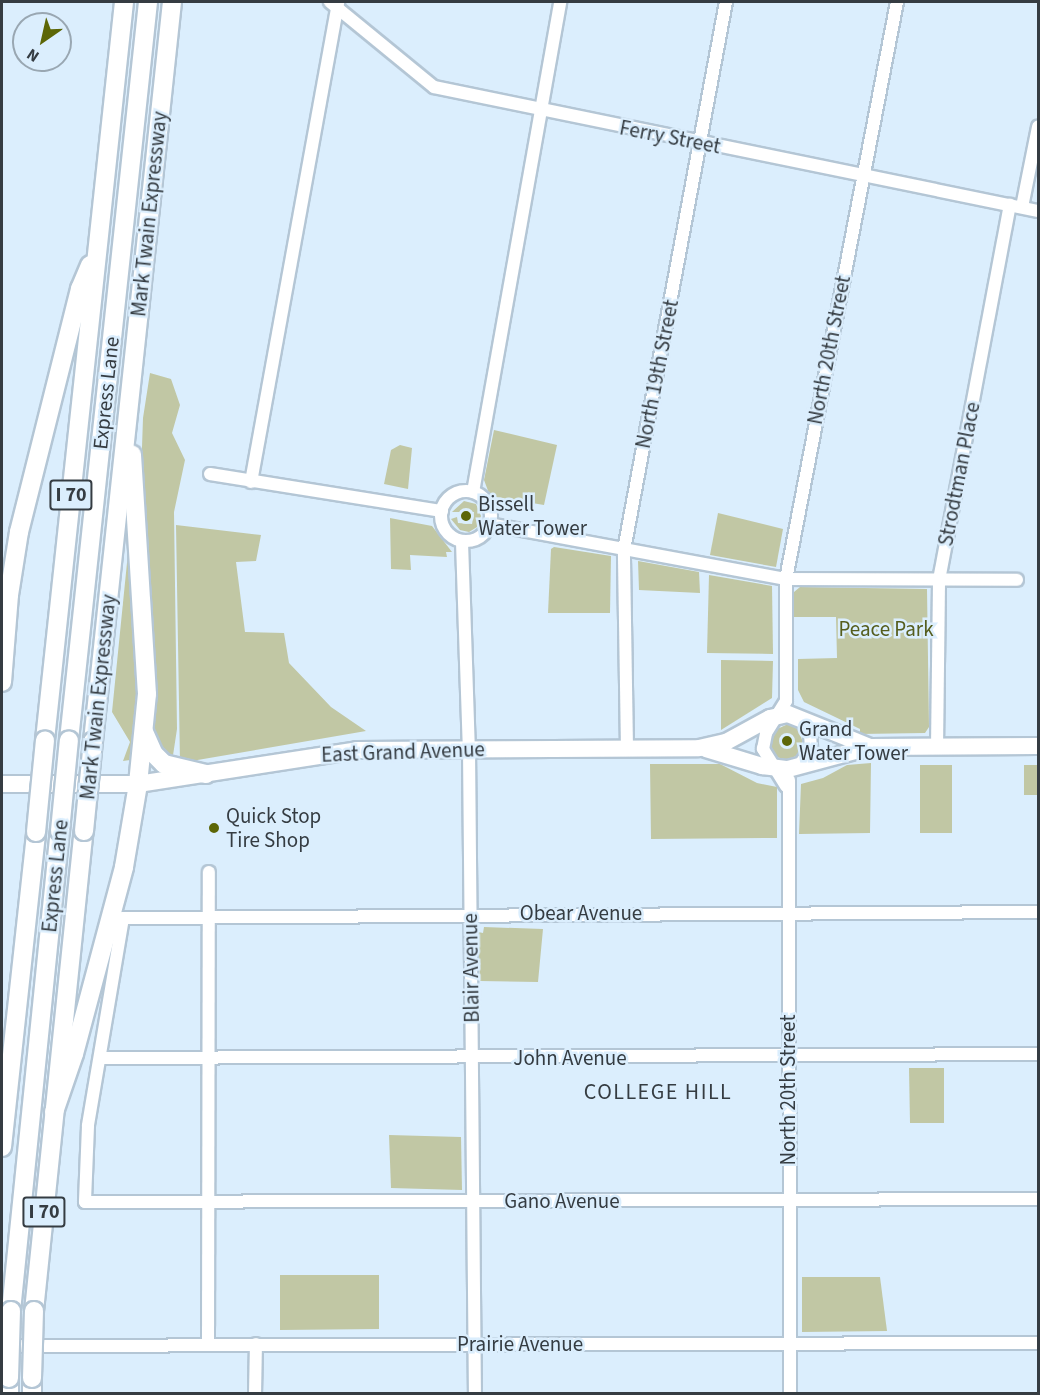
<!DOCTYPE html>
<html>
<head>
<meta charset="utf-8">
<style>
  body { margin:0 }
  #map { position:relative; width:1040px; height:1395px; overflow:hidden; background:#dbeefd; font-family:"Source Sans 3",sans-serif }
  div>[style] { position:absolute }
  .green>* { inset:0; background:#c1c7a4 }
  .roads { filter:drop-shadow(2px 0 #b4c6d5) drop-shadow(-2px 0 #b4c6d5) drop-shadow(0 2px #b4c6d5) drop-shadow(0 -2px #b4c6d5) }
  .minor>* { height:12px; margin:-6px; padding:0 6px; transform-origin:6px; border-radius:6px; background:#fff }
  .minor>.ring { margin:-6px; padding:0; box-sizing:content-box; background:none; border:12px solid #fff; border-radius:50% }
  .major>* { height:16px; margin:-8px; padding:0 8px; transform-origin:8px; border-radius:8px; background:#fff }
  .highway>* { height:18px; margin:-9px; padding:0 9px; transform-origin:9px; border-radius:9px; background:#fff }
  .bridges { filter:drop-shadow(2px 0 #b4c6d5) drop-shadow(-2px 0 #b4c6d5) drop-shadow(0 2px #b4c6d5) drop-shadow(0 -2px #b4c6d5) }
  .highway-bridge>* { height:18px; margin:-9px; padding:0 9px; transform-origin:9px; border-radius:9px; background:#fff }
  .dots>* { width:16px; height:16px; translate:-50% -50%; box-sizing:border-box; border:3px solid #dbeefd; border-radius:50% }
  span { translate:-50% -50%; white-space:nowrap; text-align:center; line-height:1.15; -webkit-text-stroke:5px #dbeefd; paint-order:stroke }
  .shield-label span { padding:2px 4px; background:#dbeefd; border:2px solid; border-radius:4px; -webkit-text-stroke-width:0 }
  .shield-label { font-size:20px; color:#353c42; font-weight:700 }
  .street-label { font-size:21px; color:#353c42 }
  .poi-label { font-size:21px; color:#353c42 }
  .left { translate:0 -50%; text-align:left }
  .park-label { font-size:21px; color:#555d1d }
  .neighbourhood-label { font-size:22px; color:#353c42; letter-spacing:1.5px }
  .frame { position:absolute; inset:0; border:3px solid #353c42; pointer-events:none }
  .north { position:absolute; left:12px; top:12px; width:60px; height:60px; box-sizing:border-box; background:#dbeefd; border:2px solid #99a7b2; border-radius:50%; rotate:214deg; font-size:16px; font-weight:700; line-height:24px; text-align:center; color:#353c42 }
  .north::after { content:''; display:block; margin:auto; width:21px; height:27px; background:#5c6606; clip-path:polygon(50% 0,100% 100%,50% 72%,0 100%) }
</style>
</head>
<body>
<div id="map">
  <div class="green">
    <i style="clip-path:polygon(150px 373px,171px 379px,180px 405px,172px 433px,185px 460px,174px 512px,177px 729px,172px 762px,159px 751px,150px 730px,141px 476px,143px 418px)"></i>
    <i style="clip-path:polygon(494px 430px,557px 445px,544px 505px,490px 496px,484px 480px)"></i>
    <i style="clip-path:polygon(400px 445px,412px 448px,408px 489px,384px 484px,391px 450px)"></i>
    <i style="clip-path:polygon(464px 501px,476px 504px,481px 516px,477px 527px,469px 532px,460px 530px,451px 519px,457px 517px,458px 523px,472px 524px,474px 512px,452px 512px)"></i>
    <i style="clip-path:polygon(718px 513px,783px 529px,776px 567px,710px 555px)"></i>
    <i style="clip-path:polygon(390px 518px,432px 526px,452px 552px,446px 552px,447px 557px,410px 555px,411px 570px,391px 569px)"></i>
    <i style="clip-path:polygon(131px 523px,140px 681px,138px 745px,130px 760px,123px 761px,130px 742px,112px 712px)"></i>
    <i style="clip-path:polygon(176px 525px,261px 535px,256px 561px,236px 562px,245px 632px,284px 633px,289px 663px,331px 707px,366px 731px,180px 763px)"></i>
    <i style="clip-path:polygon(554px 547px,611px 556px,610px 613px,548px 613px,551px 549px)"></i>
    <i style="clip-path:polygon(638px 561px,699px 572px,700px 593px,639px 590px)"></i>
    <i style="clip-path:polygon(709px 575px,772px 586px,773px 654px,707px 653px)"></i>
    <i style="clip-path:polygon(800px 587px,927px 589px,929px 727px,925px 733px,860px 734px,860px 729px,804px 702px,798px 690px,798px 659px,837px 658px,836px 617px,793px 617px,794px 592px)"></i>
    <i style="clip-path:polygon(721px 660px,773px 661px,772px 698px,721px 730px)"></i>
    <i style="clip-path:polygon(788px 724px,798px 729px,804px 745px,798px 755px,788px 760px,776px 757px,769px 747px,773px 731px)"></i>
    <i style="clip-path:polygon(871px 763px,870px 833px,799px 834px,801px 784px,823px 778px,847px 765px)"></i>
    <i style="clip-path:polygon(650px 764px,720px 764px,757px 783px,777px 787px,777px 838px,651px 839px)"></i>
    <i style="clip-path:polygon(920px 765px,952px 765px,952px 833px,920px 833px)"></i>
    <i style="clip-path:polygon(1024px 765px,1038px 765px,1038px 795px,1024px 795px)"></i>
    <i style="clip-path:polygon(484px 927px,543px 929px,538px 982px,480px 981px,478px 932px,483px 933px)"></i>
    <i style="clip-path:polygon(909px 1068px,944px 1068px,944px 1123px,910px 1123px)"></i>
    <i style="clip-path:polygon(389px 1135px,461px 1137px,462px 1190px,391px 1188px)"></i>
    <i style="clip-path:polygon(280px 1275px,379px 1275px,379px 1329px,280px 1330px)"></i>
    <i style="clip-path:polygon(802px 1277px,880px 1277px,887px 1331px,802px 1332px)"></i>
  </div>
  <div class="roads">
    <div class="minor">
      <i style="left:330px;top:2px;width:134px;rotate:39.3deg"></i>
      <i style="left:434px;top:87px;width:617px;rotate:11.6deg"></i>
      <i style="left:1022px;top:207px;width:82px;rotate:-78.7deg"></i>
      <i style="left:210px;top:474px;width:235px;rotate:9.1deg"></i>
      <i style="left:251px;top:482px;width:488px;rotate:-79.7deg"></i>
      <i class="ring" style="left:441px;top:491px;width:38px;height:38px"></i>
      <i style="left:473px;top:492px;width:498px;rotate:-79.9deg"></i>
      <i style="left:489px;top:524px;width:302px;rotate:10.5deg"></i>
      <i style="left:786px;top:579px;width:231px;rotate:0.2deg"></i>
      <i style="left:462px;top:542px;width:208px;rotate:88.1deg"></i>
      <i style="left:469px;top:750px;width:644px;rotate:89.47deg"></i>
      <i style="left:937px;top:747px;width:167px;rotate:-89.3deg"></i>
      <i style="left:939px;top:580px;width:382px;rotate:-79.3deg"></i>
      <i style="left:627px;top:749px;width:199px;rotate:-90.9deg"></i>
      <i style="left:624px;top:550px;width:557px;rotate:-79.46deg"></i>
      <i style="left:799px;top:766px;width:22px;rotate:-56deg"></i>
      <i style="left:811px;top:748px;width:14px;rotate:-94deg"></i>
      <i style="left:810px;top:734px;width:19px;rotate:-122deg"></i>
      <i style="left:789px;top:780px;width:614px;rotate:89.91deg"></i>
      <i style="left:786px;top:786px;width:44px;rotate:-121.9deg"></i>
      <i style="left:763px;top:749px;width:16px;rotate:-79deg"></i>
      <i style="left:766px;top:733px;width:38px;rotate:-58deg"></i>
      <i style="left:786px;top:701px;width:122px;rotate:-90deg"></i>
      <i style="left:786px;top:579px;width:588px;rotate:-79.11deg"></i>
      <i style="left:1038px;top:912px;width:915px;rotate:179.62deg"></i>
      <i style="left:123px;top:918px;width:211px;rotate:99.6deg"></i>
      <i style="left:88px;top:1126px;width:76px;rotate:92.3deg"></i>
      <i style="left:85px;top:1202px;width:953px;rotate:-0.18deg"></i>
      <i style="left:101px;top:1058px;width:937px;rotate:-0.24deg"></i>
      <i style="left:208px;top:1344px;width:472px;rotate:-89.9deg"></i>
      <i style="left:3px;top:1346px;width:1035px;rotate:-0.17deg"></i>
      <i style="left:255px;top:1394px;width:50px;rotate:-88.9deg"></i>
    </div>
    <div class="major">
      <i style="left:706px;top:749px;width:59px;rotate:16.9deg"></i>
      <i style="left:762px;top:766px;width:26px;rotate:7deg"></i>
      <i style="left:788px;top:769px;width:85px;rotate:-15deg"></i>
      <i style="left:870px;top:747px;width:168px;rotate:-0.3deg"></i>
      <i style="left:2px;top:784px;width:136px"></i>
      <i style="left:138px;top:784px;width:222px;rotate:-8.8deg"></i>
      <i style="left:357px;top:750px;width:342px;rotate:-0.3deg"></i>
      <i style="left:699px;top:748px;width:28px;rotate:-13deg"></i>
      <i style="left:726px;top:742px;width:50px;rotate:-28.6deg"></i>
      <i style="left:770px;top:718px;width:18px;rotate:-13deg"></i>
      <i style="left:788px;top:714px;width:88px;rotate:21.9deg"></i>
    </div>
    <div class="highway">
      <i style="left:2px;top:682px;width:87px;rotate:-85.4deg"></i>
      <i style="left:9px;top:595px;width:64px;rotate:-81deg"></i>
      <i style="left:19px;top:532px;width:251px;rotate:-75.9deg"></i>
      <i style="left:80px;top:289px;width:26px;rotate:-67deg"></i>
      <i style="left:144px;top:732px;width:24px;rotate:66deg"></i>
      <i style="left:154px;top:754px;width:14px;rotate:45deg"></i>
      <i style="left:164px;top:764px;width:43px;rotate:13.4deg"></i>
      <i style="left:45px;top:740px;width:742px;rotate:-83.89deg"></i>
      <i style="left:69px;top:740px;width:742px;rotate:-83.89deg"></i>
      <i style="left:93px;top:741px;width:743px;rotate:-83.9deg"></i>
      <i style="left:54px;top:1112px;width:61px;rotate:-71deg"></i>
      <i style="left:74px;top:1054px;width:194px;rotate:-75deg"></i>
      <i style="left:124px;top:867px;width:84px;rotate:-80.4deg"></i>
      <i style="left:138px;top:784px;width:90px;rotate:-84.3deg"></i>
      <i style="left:147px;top:694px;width:240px;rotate:-93.6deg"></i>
      <i style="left:2px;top:1147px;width:317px;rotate:-83.8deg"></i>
      <i style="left:11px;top:1311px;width:482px;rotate:-84.2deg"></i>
      <i style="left:34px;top:1311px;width:483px;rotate:-84.1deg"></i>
      <i style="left:9px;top:1378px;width:16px;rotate:90deg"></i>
      <i style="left:32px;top:1394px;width:16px;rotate:-90deg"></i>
    </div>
  </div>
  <div class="bridges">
    <div class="highway-bridge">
      <i style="left:60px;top:831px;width:91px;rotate:-84.4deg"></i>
      <i style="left:84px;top:831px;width:90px;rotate:-84.3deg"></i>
      <i style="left:36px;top:832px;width:92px;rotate:-84.4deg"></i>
      <i style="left:9px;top:1378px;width:67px;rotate:-88.3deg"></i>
      <i style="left:32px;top:1378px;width:67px;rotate:-88.3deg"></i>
    </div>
  </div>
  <div class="dots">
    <i style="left:466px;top:516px;background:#5c6606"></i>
    <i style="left:787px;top:741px;background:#5c6606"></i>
    <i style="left:214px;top:828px;background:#5c6606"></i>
  </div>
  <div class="shield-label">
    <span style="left:71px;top:495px">I 70</span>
    <span style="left:44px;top:1212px">I 70</span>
  </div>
  <div class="street-label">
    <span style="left:670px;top:137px;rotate:11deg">Ferry Street</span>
    <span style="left:149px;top:214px;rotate:-84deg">Mark Twain Expressway</span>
    <span style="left:829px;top:350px;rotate:-79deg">North 20th Street</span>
    <span style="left:657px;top:374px;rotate:-79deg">North 19th Street</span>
    <span style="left:106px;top:393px;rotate:-84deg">Express Lane</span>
    <span style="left:959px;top:474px;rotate:-79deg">Strodtman Place</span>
    <span style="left:98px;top:697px;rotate:-84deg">Mark Twain Expressway</span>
    <span style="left:403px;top:752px;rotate:-2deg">East Grand Avenue</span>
    <span style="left:55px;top:876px;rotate:-84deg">Express Lane</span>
    <span style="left:581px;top:913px">Obear Avenue</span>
    <span style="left:471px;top:968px;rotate:-91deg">Blair Avenue</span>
    <span style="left:570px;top:1058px">John Avenue</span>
    <span style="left:788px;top:1090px;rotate:-90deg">North 20th Street</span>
    <span style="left:562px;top:1201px">Gano Avenue</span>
    <span style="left:520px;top:1344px">Prairie Avenue</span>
  </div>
  <div class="poi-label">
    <span class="left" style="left:478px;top:516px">Bissell<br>Water Tower</span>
    <span class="left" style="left:799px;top:741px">Grand<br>Water Tower</span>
    <span class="left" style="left:226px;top:828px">Quick Stop<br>Tire Shop</span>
  </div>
  <div class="park-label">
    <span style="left:886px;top:629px">Peace Park</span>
  </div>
  <div class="neighbourhood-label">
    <span style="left:658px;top:1093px">COLLEGE HILL</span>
  </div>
  <div class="frame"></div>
  <div class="north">N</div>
</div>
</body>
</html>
